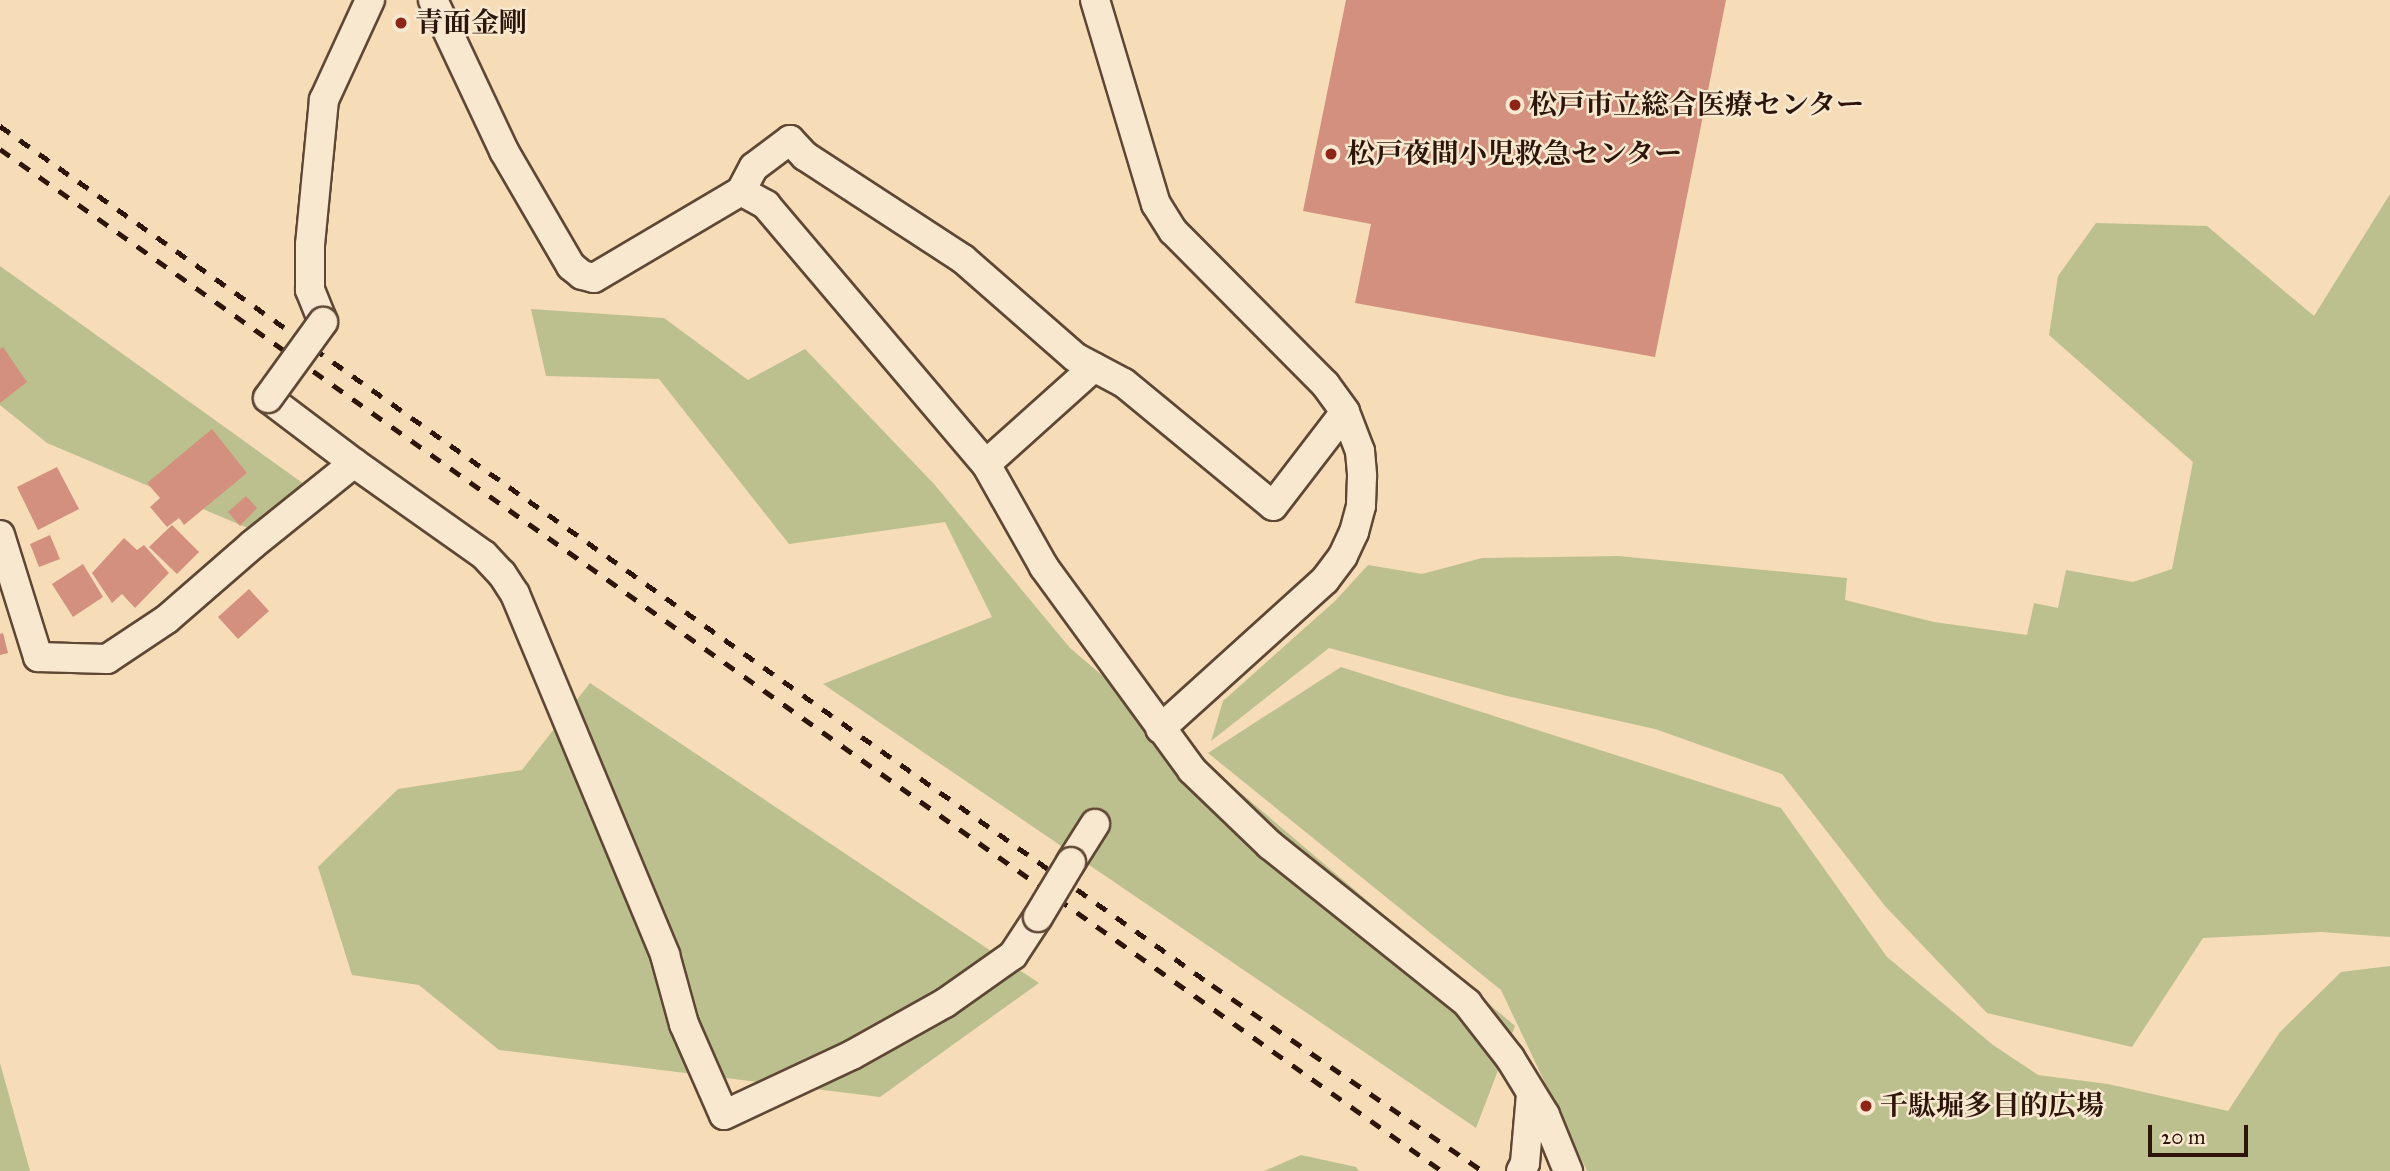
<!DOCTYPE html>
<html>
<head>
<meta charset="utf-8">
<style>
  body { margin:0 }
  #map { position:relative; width:2390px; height:1171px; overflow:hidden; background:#f6dcb7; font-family:"IM FELL Great Primer","Noto Serif JP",serif }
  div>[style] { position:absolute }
  .green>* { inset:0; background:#bcc08e }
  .building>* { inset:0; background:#d4907e }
  .roads { filter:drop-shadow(2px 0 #5f4735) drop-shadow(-2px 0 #5f4735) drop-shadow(0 2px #5f4735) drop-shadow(0 -2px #5f4735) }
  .street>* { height:28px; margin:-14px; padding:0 14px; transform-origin:14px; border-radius:14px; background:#f9e8d0 }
  .rail>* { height:5px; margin-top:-2.5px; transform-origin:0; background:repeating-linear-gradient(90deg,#2d150a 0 12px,transparent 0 24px) }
  .bridges { filter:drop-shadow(2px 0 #5f4735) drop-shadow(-2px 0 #5f4735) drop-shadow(0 2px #5f4735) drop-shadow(0 -2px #5f4735) }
  .street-bridge>* { height:28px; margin:-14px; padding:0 14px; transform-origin:14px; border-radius:14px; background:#f9e8d0 }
  .dots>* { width:19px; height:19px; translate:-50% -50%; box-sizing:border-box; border:4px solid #f9e8d0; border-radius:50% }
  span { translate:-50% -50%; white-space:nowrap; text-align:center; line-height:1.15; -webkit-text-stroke:5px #f9e8d0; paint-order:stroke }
  .poi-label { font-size:28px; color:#2d150a; font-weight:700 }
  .left { translate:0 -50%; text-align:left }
  .scale { position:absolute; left:2148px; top:1125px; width:100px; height:32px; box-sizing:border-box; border:4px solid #2d150a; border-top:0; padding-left:9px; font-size:21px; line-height:24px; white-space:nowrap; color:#2d150a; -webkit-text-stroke:5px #f9e8d0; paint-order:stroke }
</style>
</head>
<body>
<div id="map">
  <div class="green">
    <i style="clip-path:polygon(2390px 194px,2390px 937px,2321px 932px,2203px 938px,2132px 1047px,1987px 1013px,1885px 906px,1782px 774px,1655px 729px,1507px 696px,1329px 648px,1211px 741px,1223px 701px,1335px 601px,1368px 565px,1422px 574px,1482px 558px,1618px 556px,1847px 578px,1845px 600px,1934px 622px,2027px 635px,2034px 603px,2058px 608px,2066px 570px,2133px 582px,2172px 569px,2193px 462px,2049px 335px,2058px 276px,2096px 223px,2207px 226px,2314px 316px)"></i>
    <i style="clip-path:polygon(0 266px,304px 484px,250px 529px,47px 443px,0 405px)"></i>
    <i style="clip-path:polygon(531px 309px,664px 318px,748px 380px,805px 349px,934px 484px,1070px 648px,1515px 1026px,1476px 1128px,823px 684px,992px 617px,945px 522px,789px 544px,659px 379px,546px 376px)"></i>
    <i style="clip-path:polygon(1341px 667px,1781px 808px,1887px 957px,1993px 1045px,2038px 1075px,2108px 1084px,2228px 1111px,2280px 1032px,2341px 972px,2390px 966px,2390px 1171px,1587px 1171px,1501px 990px,1208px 753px)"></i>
    <i style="clip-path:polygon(590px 683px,1039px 983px,880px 1097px,499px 1050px,419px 985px,352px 975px,318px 867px,398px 789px,522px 770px)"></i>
    <i style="clip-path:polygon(0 1063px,30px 1171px,0 1171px)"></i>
    <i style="clip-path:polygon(1301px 1155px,1356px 1167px,1359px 1171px,1264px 1171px)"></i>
  </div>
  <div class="building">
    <i style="clip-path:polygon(1346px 0,1726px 0,1655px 357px,1355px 303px,1371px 224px,1303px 211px)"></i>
    <i style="clip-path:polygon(3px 347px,27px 382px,0 403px,0 349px)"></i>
    <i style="clip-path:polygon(212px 429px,247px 473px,184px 525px,179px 518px,167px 527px,150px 507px,160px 498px,147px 483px)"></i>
    <i style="clip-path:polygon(57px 467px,79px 509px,38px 530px,17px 487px)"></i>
    <i style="clip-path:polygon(246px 496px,257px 508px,240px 526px,228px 512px)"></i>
    <i style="clip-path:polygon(172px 525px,199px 552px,177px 574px,149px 547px)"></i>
    <i style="clip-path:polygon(50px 535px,60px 559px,39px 567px,30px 544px)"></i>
    <i style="clip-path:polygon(124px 538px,137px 550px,144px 545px,169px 573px,135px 608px,122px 594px,112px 603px,92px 573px)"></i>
    <i style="clip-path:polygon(83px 564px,103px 597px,73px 617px,52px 584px)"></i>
    <i style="clip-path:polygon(249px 589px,269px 611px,238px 639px,218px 617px)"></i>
    <i style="clip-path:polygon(3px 633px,8px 653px,0 655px,0 634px)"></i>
  </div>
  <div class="roads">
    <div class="street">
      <i style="left:433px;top:0;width:167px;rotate:64.8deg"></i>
      <i style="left:504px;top:151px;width:133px;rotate:59.8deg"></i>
      <i style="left:571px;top:266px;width:14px;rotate:39deg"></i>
      <i style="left:582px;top:275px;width:12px;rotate:14deg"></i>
      <i style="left:594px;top:278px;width:171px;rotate:-30.6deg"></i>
      <i style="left:741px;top:191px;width:29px;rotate:29deg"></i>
      <i style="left:766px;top:205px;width:340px;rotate:49.7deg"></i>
      <i style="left:986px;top:464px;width:118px;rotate:60.6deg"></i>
      <i style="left:1044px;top:567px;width:251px;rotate:53.9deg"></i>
      <i style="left:1192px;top:770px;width:108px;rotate:43.9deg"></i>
      <i style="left:1270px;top:845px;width:253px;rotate:38.7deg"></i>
      <i style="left:1467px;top:1003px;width:70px;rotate:52deg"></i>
      <i style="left:1510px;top:1058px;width:67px;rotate:58.4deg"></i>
      <i style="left:1545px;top:1115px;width:61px;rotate:67.7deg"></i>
      <i style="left:1095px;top:0;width:213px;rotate:73.4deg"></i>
      <i style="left:1156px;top:204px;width:32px;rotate:58deg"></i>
      <i style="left:1173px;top:231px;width:216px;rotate:45.2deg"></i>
      <i style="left:1325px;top:384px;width:34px;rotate:54deg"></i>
      <i style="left:1345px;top:412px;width:42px;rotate:69deg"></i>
      <i style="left:1360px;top:451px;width:25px;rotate:85deg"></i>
      <i style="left:1362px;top:476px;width:30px;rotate:92deg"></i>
      <i style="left:1361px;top:506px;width:27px;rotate:105deg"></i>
      <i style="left:1354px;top:532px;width:26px;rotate:115deg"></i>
      <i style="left:1343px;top:556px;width:30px;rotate:127deg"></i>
      <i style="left:1325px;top:580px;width:222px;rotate:137.9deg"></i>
      <i style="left:741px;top:191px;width:27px;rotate:-62deg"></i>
      <i style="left:754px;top:167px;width:45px;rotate:-36.9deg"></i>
      <i style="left:790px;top:140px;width:22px;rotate:47deg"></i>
      <i style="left:805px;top:156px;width:189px;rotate:33.1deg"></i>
      <i style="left:963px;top:259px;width:149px;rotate:41.2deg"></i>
      <i style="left:1075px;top:357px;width:55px;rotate:28deg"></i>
      <i style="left:1124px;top:383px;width:193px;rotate:39.5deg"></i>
      <i style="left:1273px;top:506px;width:118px;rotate:-52.5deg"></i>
      <i style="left:323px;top:322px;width:35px;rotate:-112deg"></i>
      <i style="left:310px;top:290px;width:45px;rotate:-90deg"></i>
      <i style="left:310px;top:245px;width:146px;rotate:-84.5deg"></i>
      <i style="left:324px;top:100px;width:110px;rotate:-65.3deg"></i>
      <i style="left:354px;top:463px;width:159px;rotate:35.3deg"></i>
      <i style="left:484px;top:555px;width:26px;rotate:47deg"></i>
      <i style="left:502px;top:574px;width:24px;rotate:57deg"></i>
      <i style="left:515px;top:594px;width:391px;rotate:67.4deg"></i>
      <i style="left:665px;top:955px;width:72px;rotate:74.6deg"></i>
      <i style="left:684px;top:1024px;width:99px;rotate:66.3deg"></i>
      <i style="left:724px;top:1115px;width:141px;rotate:-25.1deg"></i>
      <i style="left:852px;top:1055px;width:107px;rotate:-29.2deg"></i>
      <i style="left:945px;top:1003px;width:83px;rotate:-35.2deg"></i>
      <i style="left:1013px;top:955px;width:45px;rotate:-56.7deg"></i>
      <i style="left:986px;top:464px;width:145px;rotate:-41.9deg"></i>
      <i style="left:0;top:535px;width:128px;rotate:72.7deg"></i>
      <i style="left:38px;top:657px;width:69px;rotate:1.7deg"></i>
      <i style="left:107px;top:659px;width:72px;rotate:-33.7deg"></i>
      <i style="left:167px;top:619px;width:113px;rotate:-41deg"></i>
      <i style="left:252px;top:545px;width:131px;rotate:-38.8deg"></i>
      <i style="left:354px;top:463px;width:108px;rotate:-142.9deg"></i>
      <i style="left:1071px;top:862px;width:45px;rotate:-57.7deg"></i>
      <i style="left:1521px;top:1171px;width:9px;rotate:-63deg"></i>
      <i style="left:1525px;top:1163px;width:69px;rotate:-85deg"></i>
    </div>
  </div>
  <div class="rail">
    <i style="left:0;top:126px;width:1486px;rotate:35.33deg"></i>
    <i style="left:1212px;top:985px;width:329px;rotate:34.5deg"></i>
    <i style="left:0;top:149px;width:1767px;rotate:35.33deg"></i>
  </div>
  <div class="bridges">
    <div class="street-bridge">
      <i style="left:268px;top:398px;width:94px;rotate:-54.1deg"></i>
      <i style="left:1038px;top:917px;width:64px;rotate:-59deg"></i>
    </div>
  </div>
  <div class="dots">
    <i style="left:401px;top:23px;background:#8f2418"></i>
    <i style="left:1515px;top:105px;background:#8f2418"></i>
    <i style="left:1331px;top:154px;background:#8f2418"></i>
    <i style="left:1866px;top:1106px;background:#8f2418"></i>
  </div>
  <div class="poi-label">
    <span class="left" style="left:415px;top:23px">青面金剛</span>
    <span class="left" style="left:1529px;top:105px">松戸市立総合医療センター</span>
    <span class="left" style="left:1347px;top:154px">松戸夜間小児救急センター</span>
    <span class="left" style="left:1880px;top:1106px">千駄堀多目的広場</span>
  </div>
  <div class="scale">20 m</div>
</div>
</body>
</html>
